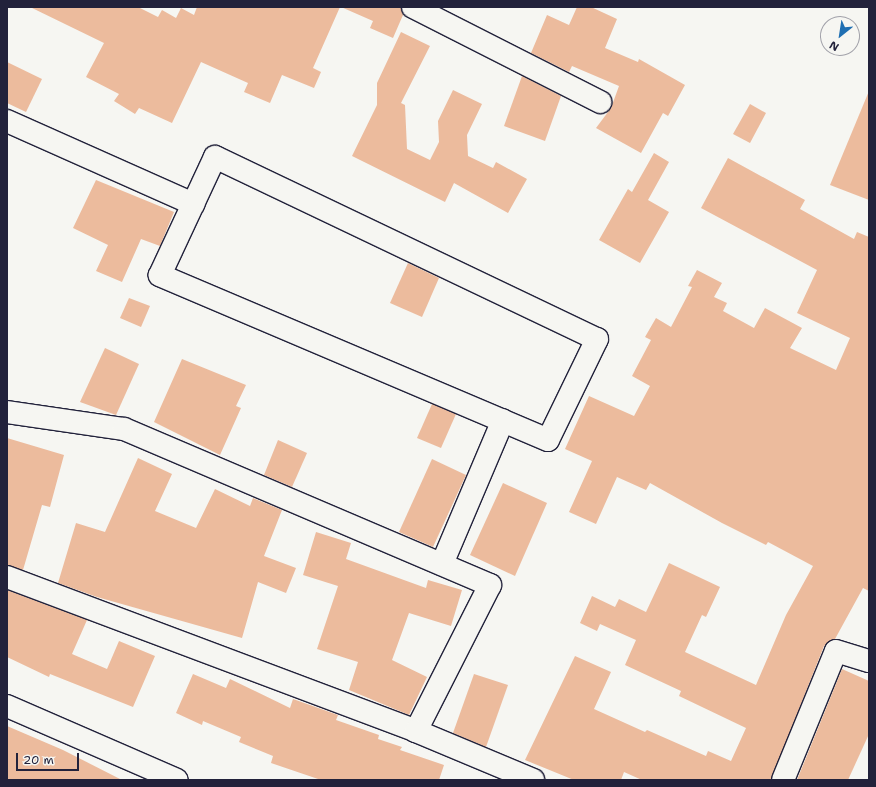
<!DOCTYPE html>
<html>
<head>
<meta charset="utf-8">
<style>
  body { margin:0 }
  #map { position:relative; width:876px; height:787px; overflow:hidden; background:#f6f6f2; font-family:"Shantell Sans",sans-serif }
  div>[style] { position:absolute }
  .building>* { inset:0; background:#ecbb9d }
  .roads { filter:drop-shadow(1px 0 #22223b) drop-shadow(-1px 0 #22223b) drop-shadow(0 1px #22223b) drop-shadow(0 -1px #22223b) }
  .minor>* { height:22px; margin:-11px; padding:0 11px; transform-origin:11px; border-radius:11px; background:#f6f6f2 }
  span { translate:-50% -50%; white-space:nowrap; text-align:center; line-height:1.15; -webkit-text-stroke:3px #f6f6f2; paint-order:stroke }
  .frame { position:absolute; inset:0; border:8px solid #22223b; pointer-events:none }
  .north { position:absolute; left:820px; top:16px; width:40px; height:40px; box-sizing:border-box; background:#f6f6f2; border:1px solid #a1a1a9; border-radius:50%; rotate:210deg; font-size:11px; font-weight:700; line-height:16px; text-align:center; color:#22223b }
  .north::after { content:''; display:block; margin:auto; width:14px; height:18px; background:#1f6fb2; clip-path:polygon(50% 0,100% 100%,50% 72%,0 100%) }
  .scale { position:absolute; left:16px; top:753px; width:63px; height:18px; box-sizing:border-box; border:2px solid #22223b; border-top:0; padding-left:5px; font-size:12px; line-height:14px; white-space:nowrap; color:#22223b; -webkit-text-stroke:3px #f6f6f2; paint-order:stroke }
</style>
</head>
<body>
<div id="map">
  <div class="building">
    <i style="clip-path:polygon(30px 7px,138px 7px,158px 17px,162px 10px,176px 18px,181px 8px,194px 15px,197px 7px,340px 7px,313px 68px,321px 72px,314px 88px,282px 75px,270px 103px,244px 92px,248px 83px,201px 62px,172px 123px,139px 108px,135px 114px,114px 101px,119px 94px,86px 77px,104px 43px)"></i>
    <i style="clip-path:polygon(341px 7px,401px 7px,403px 15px,393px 38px,370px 28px,373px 21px)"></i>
    <i style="clip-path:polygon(577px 7px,591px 7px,617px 19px,605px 48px,638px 62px,639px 59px,685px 85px,668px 116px,663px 113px,641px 153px,596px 128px,611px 108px,619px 86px,572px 66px,569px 72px,531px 53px,547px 15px,569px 25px)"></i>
    <i style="clip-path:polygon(401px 32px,430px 46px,401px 103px,405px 105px,407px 149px,430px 160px,439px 142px,438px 121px,453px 90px,482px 104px,467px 135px,468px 156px,493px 168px,496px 162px,527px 179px,508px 213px,454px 183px,445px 202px,352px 156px,377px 105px,377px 83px)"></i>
    <i style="clip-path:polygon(7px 62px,42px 79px,26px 112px,7px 103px)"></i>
    <i style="clip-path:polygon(522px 76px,561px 96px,545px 141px,504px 126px)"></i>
    <i style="clip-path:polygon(869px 91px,869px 200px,830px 185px)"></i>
    <i style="clip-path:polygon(750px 104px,766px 113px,750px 143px,733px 134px)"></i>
    <i style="clip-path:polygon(654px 153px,669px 162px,648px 200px,669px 212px,640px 263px,599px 240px,628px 189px,632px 192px)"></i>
    <i style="clip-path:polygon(728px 158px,805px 200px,800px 209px,854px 239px,857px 232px,869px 237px,869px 591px,863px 588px,835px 639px,824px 646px,771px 780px,642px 780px,624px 772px,621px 780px,574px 780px,525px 760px,575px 656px,611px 672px,594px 709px,645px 732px,647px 730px,706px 756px,708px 751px,731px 761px,746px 728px,679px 696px,681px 691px,625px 665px,636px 640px,600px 624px,597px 631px,580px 623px,592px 596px,615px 607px,619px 599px,646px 612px,669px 563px,720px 587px,706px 617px,702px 615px,685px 652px,756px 685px,786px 615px,813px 566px,768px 542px,766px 545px,722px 523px,650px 483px,646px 490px,617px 477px,596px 524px,569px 512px,592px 461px,565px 449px,589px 396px,634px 416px,650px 386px,632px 376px,651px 340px,645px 337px,656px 318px,671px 327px,692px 287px,688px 286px,697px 270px,722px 283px,714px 297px,727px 303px,723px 311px,754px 328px,765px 308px,802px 328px,790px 348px,836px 370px,850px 338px,797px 313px,817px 270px,701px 208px)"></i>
    <i style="clip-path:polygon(96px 180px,174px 212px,160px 246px,141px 239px,122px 282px,96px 271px,108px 245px,73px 228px)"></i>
    <i style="clip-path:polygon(408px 263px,439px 278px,422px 317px,390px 303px)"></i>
    <i style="clip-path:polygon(129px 298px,150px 306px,141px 327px,120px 318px)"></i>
    <i style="clip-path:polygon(105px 348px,139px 364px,116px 415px,80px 402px)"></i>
    <i style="clip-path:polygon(182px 359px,246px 385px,236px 406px,241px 408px,220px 455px,154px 422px)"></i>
    <i style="clip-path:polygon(432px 404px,456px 414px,441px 448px,417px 438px)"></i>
    <i style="clip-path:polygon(7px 438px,64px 455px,50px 507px,42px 505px,23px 570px,7px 565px)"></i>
    <i style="clip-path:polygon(278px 440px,307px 453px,292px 487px,264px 475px)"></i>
    <i style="clip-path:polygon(138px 458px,172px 474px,155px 511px,196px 528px,215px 489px,250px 506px,253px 498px,282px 510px,264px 556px,296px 568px,286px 593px,258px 582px,242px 638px,97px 597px,58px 583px,76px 523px,105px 532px)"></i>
    <i style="clip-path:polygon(432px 459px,466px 475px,433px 547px,399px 532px)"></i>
    <i style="clip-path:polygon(503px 483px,547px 503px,515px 576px,470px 555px)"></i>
    <i style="clip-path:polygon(316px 532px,351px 543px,346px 559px,426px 588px,428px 580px,462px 590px,451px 626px,409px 613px,392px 660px,427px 677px,409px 715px,349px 690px,358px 662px,317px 649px,338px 586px,303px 575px)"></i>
    <i style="clip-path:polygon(7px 590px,87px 620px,72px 654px,107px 669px,119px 641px,155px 656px,133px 707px,50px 674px,49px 677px,7px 657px)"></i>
    <i style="clip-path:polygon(842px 669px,869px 681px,869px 734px,848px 780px,797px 780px)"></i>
    <i style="clip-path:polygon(193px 674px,226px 688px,230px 679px,290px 708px,293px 699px,338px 715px,336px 720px,379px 735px,378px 739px,402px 747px,400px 750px,444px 765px,439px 780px,321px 780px,271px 763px,273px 756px,239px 742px,241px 737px,203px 721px,202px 725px,176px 713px)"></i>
    <i style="clip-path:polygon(474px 674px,508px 685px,486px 747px,453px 733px)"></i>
    <i style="clip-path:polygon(7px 726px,63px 750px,122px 780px,7px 780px)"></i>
  </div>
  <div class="roads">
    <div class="minor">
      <i style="left:413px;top:7px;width:210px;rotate:26.9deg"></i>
      <i style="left:7px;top:121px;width:204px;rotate:24deg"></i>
      <i style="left:215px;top:157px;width:423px;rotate:25.5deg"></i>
      <i style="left:597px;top:339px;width:112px;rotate:115.9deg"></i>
      <i style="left:548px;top:440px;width:422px;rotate:-157deg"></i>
      <i style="left:160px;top:275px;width:130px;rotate:-65deg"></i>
      <i style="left:7px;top:412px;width:118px;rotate:8.3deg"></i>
      <i style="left:124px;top:429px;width:398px;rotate:23.1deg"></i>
      <i style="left:490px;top:585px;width:164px;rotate:116.9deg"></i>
      <i style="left:442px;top:564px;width:156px;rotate:-67deg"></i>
      <i style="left:7px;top:577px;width:437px;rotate:20.6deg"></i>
      <i style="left:416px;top:731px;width:127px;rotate:22.7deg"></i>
      <i style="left:7px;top:706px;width:185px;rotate:23.5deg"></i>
      <i style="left:783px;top:780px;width:139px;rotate:-67.7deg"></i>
      <i style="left:836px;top:651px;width:34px;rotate:17deg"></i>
    </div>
  </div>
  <div class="frame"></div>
  <div class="north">N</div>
  <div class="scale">20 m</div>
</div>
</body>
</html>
